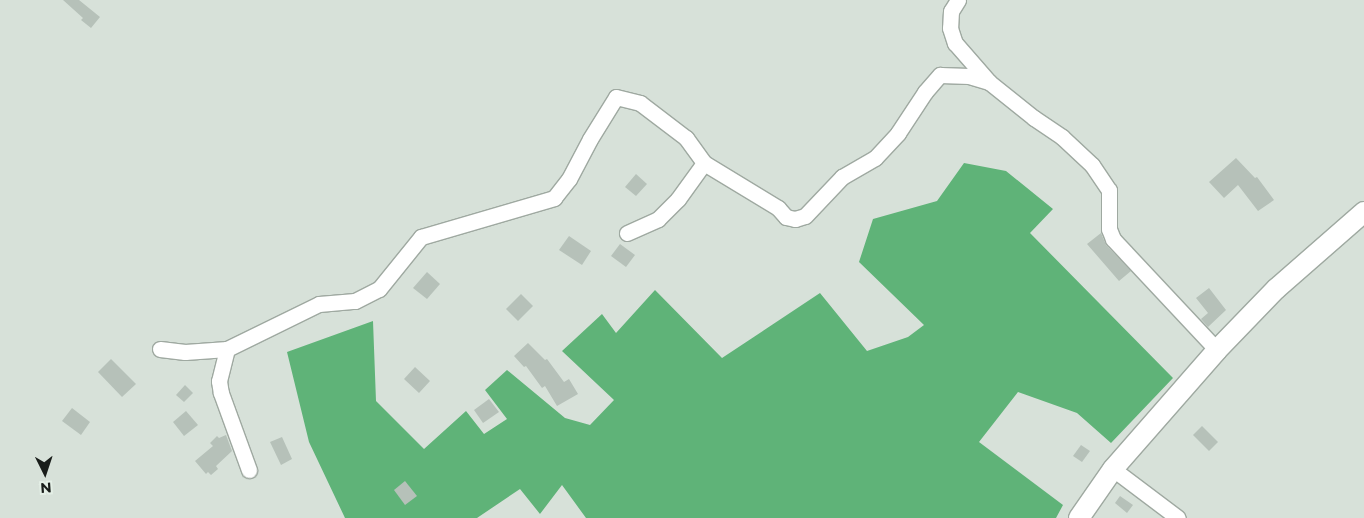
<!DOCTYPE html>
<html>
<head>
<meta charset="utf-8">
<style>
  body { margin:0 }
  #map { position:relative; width:1364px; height:518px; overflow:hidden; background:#d7e1d9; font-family:Montserrat,sans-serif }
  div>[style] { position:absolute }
  .forest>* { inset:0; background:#5fb378 }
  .building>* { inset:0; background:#b6c1b9 }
  .roads { filter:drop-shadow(1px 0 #9fa9a1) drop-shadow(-1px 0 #9fa9a1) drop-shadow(0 1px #9fa9a1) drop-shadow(0 -1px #9fa9a1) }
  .minor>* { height:15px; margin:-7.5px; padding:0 7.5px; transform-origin:7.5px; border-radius:7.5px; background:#fff }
  .major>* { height:20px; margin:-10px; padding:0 10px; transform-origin:10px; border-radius:10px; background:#fff }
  span { translate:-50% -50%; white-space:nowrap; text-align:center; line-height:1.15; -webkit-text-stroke:4px #e4efe6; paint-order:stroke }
  .north { position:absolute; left:20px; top:448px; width:50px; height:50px; -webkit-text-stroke:4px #e4efe6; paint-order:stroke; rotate:176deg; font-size:14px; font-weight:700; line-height:20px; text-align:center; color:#191d1a }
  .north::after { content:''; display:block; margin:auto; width:18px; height:22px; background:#191d1a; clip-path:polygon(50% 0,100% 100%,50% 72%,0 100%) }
</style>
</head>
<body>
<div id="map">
  <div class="forest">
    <i style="clip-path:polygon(964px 163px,1006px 171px,1053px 209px,1030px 233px,1173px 378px,1111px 443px,1077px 413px,1018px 392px,979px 442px,1063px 505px,1056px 518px,586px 518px,562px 485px,540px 514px,520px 489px,477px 518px,345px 518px,309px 442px,287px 352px,373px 321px,376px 401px,424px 449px,466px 411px,484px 434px,507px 419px,485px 390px,507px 370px,565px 418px,590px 425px,614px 400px,562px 351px,602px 314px,616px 333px,655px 290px,722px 358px,820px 293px,867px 351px,908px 337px,924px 325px,859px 262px,873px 219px,937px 201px)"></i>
  </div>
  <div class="building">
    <i style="clip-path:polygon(63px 0,79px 0,100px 17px,91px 28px,81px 20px,83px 18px)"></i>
    <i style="clip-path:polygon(1236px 158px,1255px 178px,1257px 177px,1274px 200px,1258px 211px,1238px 185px,1224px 198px,1209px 182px)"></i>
    <i style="clip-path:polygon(636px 174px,647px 184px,636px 196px,625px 187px)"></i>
    <i style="clip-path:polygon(1101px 233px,1106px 245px,1131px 271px,1119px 281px,1087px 244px)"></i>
    <i style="clip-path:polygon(569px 236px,591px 251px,582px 265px,559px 250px)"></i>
    <i style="clip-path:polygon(620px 244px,635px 255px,626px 267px,611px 256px)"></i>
    <i style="clip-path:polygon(427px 272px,440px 284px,427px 299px,413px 288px)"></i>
    <i style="clip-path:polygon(1209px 288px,1226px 310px,1208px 327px,1201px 319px,1208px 313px,1196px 298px)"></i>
    <i style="clip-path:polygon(521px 294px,533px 306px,518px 321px,506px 309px)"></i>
    <i style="clip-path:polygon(528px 343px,545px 360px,547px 359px,564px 382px,569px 379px,578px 394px,557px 406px,545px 386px,542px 388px,526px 366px,524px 367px,514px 356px)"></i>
    <i style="clip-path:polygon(111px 359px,136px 384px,122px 397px,98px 372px)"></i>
    <i style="clip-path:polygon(415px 367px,430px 381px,419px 393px,404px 379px)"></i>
    <i style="clip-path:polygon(185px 385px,193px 393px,184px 402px,176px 395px)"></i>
    <i style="clip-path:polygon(489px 399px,499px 412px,483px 423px,474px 410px)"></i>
    <i style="clip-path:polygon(72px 408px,90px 422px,81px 435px,62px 421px)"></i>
    <i style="clip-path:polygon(186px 411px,198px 425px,184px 436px,173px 422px)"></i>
    <i style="clip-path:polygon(1202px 426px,1218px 442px,1209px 451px,1193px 435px)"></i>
    <i style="clip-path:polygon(226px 435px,232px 451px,216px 466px,218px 469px,211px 475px,208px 472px,206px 474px,195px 461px,213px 446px,210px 443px,217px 436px,219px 438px)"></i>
    <i style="clip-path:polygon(282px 437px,292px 459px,281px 465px,270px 442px)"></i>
    <i style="clip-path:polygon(1081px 445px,1090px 451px,1082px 462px,1073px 456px)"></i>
    <i style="clip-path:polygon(405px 481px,417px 496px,405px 505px,394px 490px)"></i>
    <i style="clip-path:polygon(1120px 496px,1133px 505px,1127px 513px,1115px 503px)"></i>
  </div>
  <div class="roads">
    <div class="minor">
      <i style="left:958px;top:0;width:13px;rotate:122deg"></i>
      <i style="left:951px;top:11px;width:17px;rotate:93deg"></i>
      <i style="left:950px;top:28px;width:16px;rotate:72deg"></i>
      <i style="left:955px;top:43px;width:52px;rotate:48.9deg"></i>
      <i style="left:627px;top:233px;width:34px;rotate:-24deg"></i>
      <i style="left:658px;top:219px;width:28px;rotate:-45deg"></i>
      <i style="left:678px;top:199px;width:44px;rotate:-54.2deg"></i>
      <i style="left:704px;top:163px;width:87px;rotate:31.3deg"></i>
      <i style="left:778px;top:208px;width:12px;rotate:48deg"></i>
      <i style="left:786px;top:217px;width:9px;rotate:13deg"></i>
      <i style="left:795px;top:219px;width:10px;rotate:-17deg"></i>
      <i style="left:805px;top:216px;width:54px;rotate:-46.5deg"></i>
      <i style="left:842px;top:177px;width:38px;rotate:-30deg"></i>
      <i style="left:875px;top:158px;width:34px;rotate:-47deg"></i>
      <i style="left:898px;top:133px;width:49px;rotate:-56.6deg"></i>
      <i style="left:925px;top:92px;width:23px;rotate:-49deg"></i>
      <i style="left:940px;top:75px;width:29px;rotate:2deg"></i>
      <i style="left:969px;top:76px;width:21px;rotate:17deg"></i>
      <i style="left:989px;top:82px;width:58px;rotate:38.7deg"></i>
      <i style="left:1034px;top:118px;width:34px;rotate:34deg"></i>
      <i style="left:1062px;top:137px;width:41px;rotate:43deg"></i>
      <i style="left:1092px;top:165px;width:30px;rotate:56deg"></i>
      <i style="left:1109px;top:190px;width:39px;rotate:90deg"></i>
      <i style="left:1109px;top:229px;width:11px;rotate:68deg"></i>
      <i style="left:1113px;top:239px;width:152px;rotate:46.9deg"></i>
      <i style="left:160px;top:349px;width:25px;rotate:7deg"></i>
      <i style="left:185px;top:352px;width:42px;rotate:-4.1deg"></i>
      <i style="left:227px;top:349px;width:102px;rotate:-26.1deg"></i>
      <i style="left:319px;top:304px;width:36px;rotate:-5deg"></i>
      <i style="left:355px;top:301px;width:27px;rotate:-27deg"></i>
      <i style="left:379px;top:289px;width:67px;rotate:-51.1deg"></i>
      <i style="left:421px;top:237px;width:139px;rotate:-16.3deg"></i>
      <i style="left:554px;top:198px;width:24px;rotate:-52deg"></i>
      <i style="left:569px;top:179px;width:45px;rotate:-62.3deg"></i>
      <i style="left:590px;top:139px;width:49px;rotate:-58.2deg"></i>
      <i style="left:616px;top:97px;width:25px;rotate:14deg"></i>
      <i style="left:640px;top:103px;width:58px;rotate:37.3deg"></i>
      <i style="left:686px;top:138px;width:31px;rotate:54deg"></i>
      <i style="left:227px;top:349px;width:33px;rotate:104deg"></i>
      <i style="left:219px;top:381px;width:12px;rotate:81deg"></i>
      <i style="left:221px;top:393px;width:82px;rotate:70deg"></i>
      <i style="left:1113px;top:469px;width:81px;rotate:37deg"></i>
    </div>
    <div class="major">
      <i style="left:1079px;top:518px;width:60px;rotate:-55.2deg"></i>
      <i style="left:1113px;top:469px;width:158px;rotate:-48.8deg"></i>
      <i style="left:1217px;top:350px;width:85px;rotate:-46deg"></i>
      <i style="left:1276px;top:289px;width:117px;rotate:-41.2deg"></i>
    </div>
  </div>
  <div class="north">N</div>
</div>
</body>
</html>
